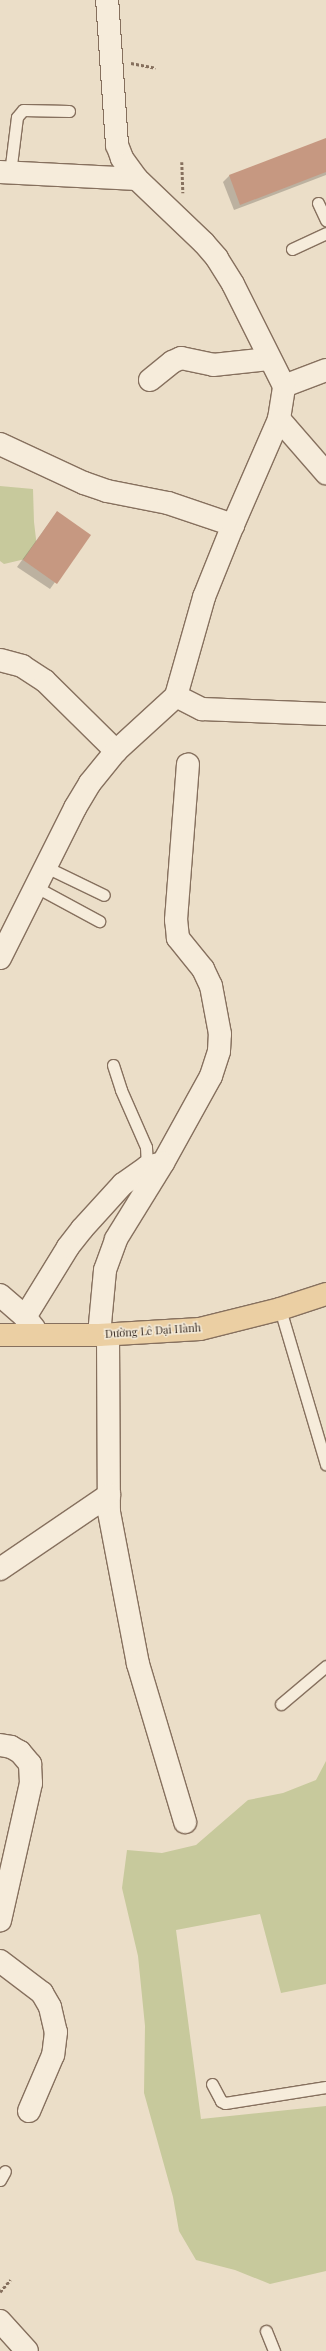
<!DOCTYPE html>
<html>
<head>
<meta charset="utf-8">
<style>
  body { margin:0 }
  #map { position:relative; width:326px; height:2351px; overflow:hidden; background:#ebdec8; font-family:"Playfair Display",serif }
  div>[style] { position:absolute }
  .green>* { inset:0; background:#c7c99c }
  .shadow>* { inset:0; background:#0003 }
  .building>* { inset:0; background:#c69881 }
  .path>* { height:2.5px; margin-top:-1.25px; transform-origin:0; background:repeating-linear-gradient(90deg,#86705e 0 3px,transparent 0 5px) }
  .roads { filter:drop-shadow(1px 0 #86705e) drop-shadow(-1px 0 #86705e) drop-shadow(0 1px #86705e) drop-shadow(0 -1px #86705e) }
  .service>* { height:11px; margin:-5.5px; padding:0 5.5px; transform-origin:5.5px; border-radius:5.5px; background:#f6ecdb }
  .minor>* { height:22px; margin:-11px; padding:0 11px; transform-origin:11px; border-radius:11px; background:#f6ecdb }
  .tertiary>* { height:22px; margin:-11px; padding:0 11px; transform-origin:11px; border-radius:11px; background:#f6ecdb }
  .primary>* { height:22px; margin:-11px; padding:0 11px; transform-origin:11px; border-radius:11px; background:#ebcfa3 }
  span { translate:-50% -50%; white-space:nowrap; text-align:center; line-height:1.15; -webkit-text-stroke:3px #f3e9d7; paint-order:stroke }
  .street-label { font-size:11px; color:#372a21 }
</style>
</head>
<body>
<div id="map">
  <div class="green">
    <i style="clip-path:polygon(0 486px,33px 489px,34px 522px,38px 556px,4px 564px,0 561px)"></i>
    <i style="clip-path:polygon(326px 1761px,326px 1984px,281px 1993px,260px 1914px,176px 1930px,201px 2119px,326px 2106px,326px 2271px,270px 2284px,235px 2270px,196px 2260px,179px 2231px,173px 2197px,144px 2093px,145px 2026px,138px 1956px,122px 1888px,127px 1850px,162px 1853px,196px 1845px,248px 1800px,283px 1793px,316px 1780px)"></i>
  </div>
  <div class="shadow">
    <i style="clip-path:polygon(326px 140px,326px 175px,234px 210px,223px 182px,229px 176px)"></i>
    <i style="clip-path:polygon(57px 512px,89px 535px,50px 589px,17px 567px)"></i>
  </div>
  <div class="building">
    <i style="clip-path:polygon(326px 138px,326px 172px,240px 205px,229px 175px)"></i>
    <i style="clip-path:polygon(57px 511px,91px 535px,57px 584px,23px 560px)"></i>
  </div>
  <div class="path">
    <i style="left:131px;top:63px;width:25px;rotate:11deg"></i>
    <i style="left:182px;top:162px;width:31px;rotate:88deg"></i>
    <i style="left:0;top:2292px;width:16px;rotate:-50deg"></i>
  </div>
  <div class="roads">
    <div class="service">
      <i style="left:10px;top:173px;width:56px;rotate:-82.9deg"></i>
      <i style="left:17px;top:117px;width:9px;rotate:-49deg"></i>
      <i style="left:23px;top:110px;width:46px;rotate:1.2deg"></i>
      <i style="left:318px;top:203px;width:19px;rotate:65deg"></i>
      <i style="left:292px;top:249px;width:38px;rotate:-25deg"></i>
      <i style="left:46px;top:867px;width:64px;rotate:25.8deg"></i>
      <i style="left:36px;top:887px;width:72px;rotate:28.4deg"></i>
      <i style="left:113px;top:1065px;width:26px;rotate:72deg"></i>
      <i style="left:121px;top:1090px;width:62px;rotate:66.3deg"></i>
      <i style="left:146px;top:1147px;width:20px;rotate:87deg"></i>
      <i style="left:280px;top:1309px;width:162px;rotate:73.5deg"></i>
      <i style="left:281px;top:1704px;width:59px;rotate:-40.2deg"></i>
      <i style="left:212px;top:2084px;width:19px;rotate:62deg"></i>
      <i style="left:221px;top:2101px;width:4px;rotate:27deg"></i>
      <i style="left:225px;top:2103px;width:102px;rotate:-9deg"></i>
      <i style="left:0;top:2180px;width:10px;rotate:-61deg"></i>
      <i style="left:266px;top:2331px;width:22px;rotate:68deg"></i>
    </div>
    <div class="minor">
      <i style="left:0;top:172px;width:137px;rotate:2.9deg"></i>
      <i style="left:150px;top:380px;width:28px;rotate:-39deg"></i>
      <i style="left:172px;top:362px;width:10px;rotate:-24deg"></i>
      <i style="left:181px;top:358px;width:33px;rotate:12deg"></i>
      <i style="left:213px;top:365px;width:56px;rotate:-6.1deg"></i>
      <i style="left:284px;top:386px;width:45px;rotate:-20.9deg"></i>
      <i style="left:279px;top:419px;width:72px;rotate:49deg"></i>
      <i style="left:0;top:444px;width:93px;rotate:24.9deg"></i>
      <i style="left:84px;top:483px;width:24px;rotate:19deg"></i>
      <i style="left:107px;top:491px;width:62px;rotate:11.1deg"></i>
      <i style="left:168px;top:503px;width:69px;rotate:18.7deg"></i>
      <i style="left:0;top:660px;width:23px;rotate:15deg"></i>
      <i style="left:22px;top:666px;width:27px;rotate:33deg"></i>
      <i style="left:45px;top:681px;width:100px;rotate:44.6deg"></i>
      <i style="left:176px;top:696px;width:29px;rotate:27deg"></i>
      <i style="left:202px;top:709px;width:124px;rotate:2.3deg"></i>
      <i style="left:0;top:958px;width:168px;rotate:-63.4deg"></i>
      <i style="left:75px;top:808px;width:29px;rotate:-59deg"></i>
      <i style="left:90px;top:783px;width:41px;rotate:-50.9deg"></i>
      <i style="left:116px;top:751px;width:81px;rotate:-42.5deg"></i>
      <i style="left:176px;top:696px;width:103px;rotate:-74.2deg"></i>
      <i style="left:204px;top:597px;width:78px;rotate:-68.1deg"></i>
      <i style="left:233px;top:525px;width:116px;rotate:-66.5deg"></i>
      <i style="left:279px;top:419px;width:33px;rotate:-81deg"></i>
      <i style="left:284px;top:386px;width:114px;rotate:-116.6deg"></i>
      <i style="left:233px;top:284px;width:31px;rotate:-122deg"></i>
      <i style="left:217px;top:258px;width:20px;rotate:-131deg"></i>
      <i style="left:204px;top:243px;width:93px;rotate:-136.3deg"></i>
      <i style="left:137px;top:179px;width:26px;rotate:-126deg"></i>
      <i style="left:122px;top:158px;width:14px;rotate:-111deg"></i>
      <i style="left:117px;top:145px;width:145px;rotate:-93.9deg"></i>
      <i style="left:0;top:1295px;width:33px;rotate:41deg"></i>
      <i style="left:25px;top:1317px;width:14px;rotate:51deg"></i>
      <i style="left:25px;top:1317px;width:82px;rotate:-58.4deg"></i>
      <i style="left:68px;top:1247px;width:23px;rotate:-52deg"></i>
      <i style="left:82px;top:1229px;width:61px;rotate:-47.7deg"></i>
      <i style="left:123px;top:1184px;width:29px;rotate:-35deg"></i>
      <i style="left:147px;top:1167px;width:16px;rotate:-14deg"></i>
      <i style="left:163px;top:1163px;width:99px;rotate:-61.1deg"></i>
      <i style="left:211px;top:1076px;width:26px;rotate:-72deg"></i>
      <i style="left:219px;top:1051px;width:17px;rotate:-87deg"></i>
      <i style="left:220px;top:1034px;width:49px;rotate:-100.6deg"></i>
      <i style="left:211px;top:986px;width:19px;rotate:-115deg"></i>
      <i style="left:203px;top:969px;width:40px;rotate:-129deg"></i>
      <i style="left:178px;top:938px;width:18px;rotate:-96deg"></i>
      <i style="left:176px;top:920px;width:156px;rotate:-85.6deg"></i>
      <i style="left:99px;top:1335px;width:65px;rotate:-84.7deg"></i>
      <i style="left:105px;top:1270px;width:33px;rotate:-70deg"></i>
      <i style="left:116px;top:1239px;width:89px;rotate:-58.3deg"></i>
      <i style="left:108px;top:1335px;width:177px;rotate:89.7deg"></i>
      <i style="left:109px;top:1512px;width:155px;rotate:79.2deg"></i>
      <i style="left:138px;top:1664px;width:165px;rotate:73.4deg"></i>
      <i style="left:0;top:1569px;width:132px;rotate:-34.2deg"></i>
      <i style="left:0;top:1745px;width:11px;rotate:10deg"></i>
      <i style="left:11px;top:1747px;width:10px;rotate:29deg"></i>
      <i style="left:20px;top:1752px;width:16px;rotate:50deg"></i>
      <i style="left:30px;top:1764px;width:19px;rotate:87deg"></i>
      <i style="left:31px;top:1783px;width:141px;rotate:102.7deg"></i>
      <i style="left:0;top:1961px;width:53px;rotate:37.3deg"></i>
      <i style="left:42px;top:1993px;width:16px;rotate:60deg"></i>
      <i style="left:50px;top:2007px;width:26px;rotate:77deg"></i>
      <i style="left:56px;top:2032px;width:23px;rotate:97deg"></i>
      <i style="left:53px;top:2055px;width:61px;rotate:113.2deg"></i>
    </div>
    <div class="tertiary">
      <i style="left:0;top:2321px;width:40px;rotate:48deg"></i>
    </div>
    <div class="primary">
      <i style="left:0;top:1335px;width:99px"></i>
      <i style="left:99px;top:1335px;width:101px;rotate:-3.4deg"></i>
      <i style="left:200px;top:1329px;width:82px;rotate:-14deg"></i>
      <i style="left:280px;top:1309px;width:48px;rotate:-18.1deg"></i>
    </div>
  </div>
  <div class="street-label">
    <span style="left:153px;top:1331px;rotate:-4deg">Đường Lê Đại Hành</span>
  </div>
</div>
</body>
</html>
